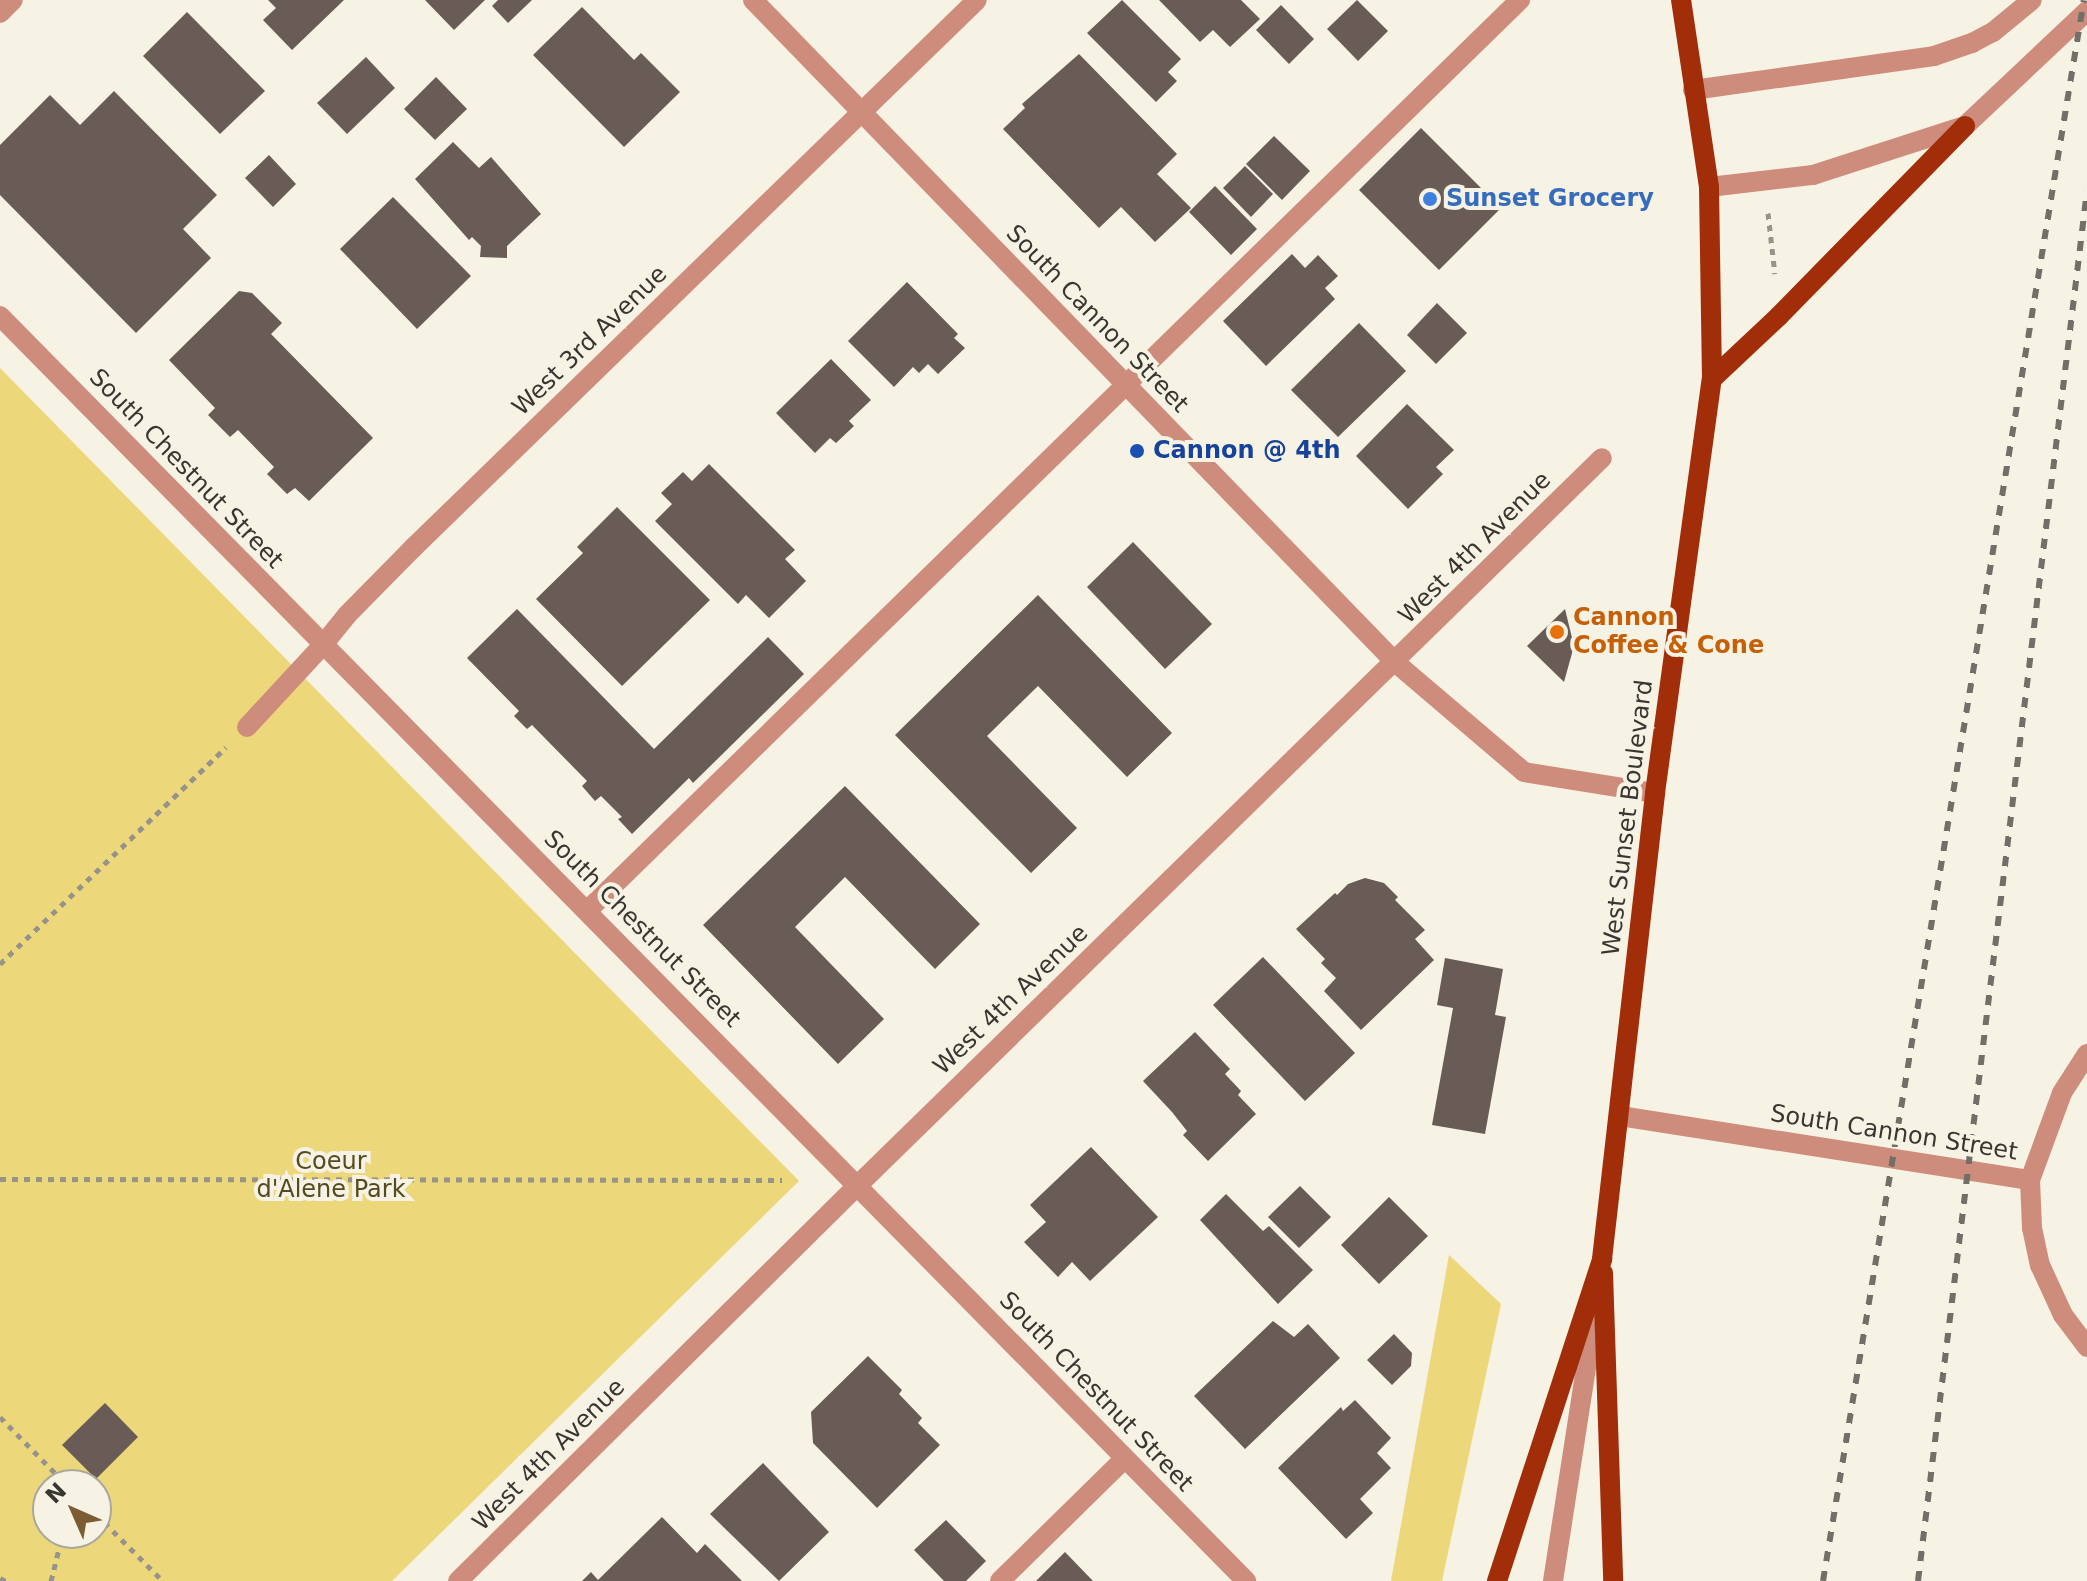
<!DOCTYPE html>
<html>
<head>
<meta charset="utf-8">
<style>
  body { margin:0 }
  #map { position:relative; width:2087px; height:1581px; overflow:hidden; background:#f6f2e4; font-family:"DejaVu Sans",sans-serif }
  div>[style] { position:absolute }
  .green>* { inset:0; background:#edd77b }
  .building>* { inset:0; background:#695c56 }
  .path>* { height:5px; margin-top:-2.5px; transform-origin:0; background:repeating-linear-gradient(90deg,#96938a 0 6px,transparent 0 12px) }
  .service>* { height:20px; margin:-10px; padding:0 10px; transform-origin:10px; border-radius:10px; background:#ce8d7c }
  .pedestrian>* { height:20px; margin:-10px; padding:0 10px; transform-origin:10px; border-radius:10px; background:#ce8d7c }
  .minor>* { height:20px; margin:-10px; padding:0 10px; transform-origin:10px; border-radius:10px; background:#ce8d7c }
  .tertiary>* { height:20px; margin:-10px; padding:0 10px; transform-origin:10px; border-radius:10px; background:#ce8d7c }
  .primary>* { height:20px; margin:-10px; padding:0 10px; transform-origin:10px; border-radius:10px; background:#a22d09 }
  .rail>* { height:6px; margin-top:-3px; transform-origin:0; background:repeating-linear-gradient(90deg,#716f67 0 10px,transparent 0 20px) }
  .dots>* { width:22px; height:22px; translate:-50% -50%; box-sizing:border-box; border:4px solid #f6f2e4; border-radius:50% }
  span { translate:-50% -50%; white-space:nowrap; text-align:center; line-height:1.15; -webkit-text-stroke:8px #f6f2e4; paint-order:stroke }
  .shop-label { font-size:24px; color:#366cbe; font-weight:700 }
  .left { translate:0 -50%; text-align:left }
  .street-label { font-size:24px; color:#383631 }
  .transit-label { font-size:24px; color:#164399; font-weight:700 }
  .food-label { font-size:24px; color:#c56008; font-weight:700 }
  .park-label { font-size:24px; color:#554b20 }
  .north { position:absolute; left:32px; top:1469px; width:80px; height:80px; box-sizing:border-box; background:#f6f2e4; border:2px solid #aaa79c; border-radius:50%; rotate:315deg; font-size:22px; font-weight:700; line-height:32px; text-align:center; color:#383631 }
  .north::after { content:''; display:block; margin:auto; width:28px; height:36px; background:#7c5c32; clip-path:polygon(50% 0,100% 100%,50% 72%,0 100%) }
</style>
</head>
<body>
<div id="map">
  <div class="green">
    <i style="clip-path:polygon(evenodd,0 368px,799px 1181px,392px 1581px,0 1581px,0 368px,48px 1485px,96px 1485px,96px 1533px,48px 1533px,48px 1485px)"></i>
    <i style="clip-path:polygon(1449px 1255px,1501px 1304px,1442px 1581px,1391px 1581px)"></i>
  </div>
  <div class="building">
    <i style="clip-path:polygon(268px 0,344px 0,292px 50px,263px 20px,276px 8px)"></i>
    <i style="clip-path:polygon(425px 0,485px 0,454px 30px)"></i>
    <i style="clip-path:polygon(498px 0,532px 0,508px 23px,492px 6px)"></i>
    <i style="clip-path:polygon(1122px 0,1181px 59px,1168px 72px,1177px 81px,1156px 102px,1087px 33px)"></i>
    <i style="clip-path:polygon(1159px 0,1241px 0,1260px 19px,1230px 47px,1213px 30px,1200px 42px)"></i>
    <i style="clip-path:polygon(1357px 0,1388px 31px,1358px 61px,1327px 29px)"></i>
    <i style="clip-path:polygon(1281px 5px,1314px 39px,1289px 64px,1256px 30px)"></i>
    <i style="clip-path:polygon(582px 7px,634px 60px,641px 53px,680px 92px,624px 147px,533px 55px)"></i>
    <i style="clip-path:polygon(187px 12px,265px 91px,220px 134px,143px 56px)"></i>
    <i style="clip-path:polygon(1079px 54px,1177px 154px,1157px 174px,1191px 208px,1155px 242px,1121px 207px,1099px 228px,1003px 129px,1025px 108px,1022px 104px)"></i>
    <i style="clip-path:polygon(366px 57px,395px 88px,347px 134px,317px 103px)"></i>
    <i style="clip-path:polygon(436px 77px,467px 109px,435px 140px,404px 109px)"></i>
    <i style="clip-path:polygon(114px 91px,217px 195px,183px 229px,211px 258px,136px 333px,0 195px,0 145px,50px 95px,80px 125px)"></i>
    <i style="clip-path:polygon(1421px 128px,1501px 208px,1439px 270px,1359px 190px)"></i>
    <i style="clip-path:polygon(1274px 136px,1310px 171px,1282px 200px,1246px 164px)"></i>
    <i style="clip-path:polygon(453px 142px,479px 168px,491px 157px,541px 214px,507px 246px,507px 258px,480px 257px,481px 246px,472px 237px,469px 240px,415px 179px)"></i>
    <i style="clip-path:polygon(269px 155px,296px 184px,273px 207px,245px 178px)"></i>
    <i style="clip-path:polygon(1245px 166px,1273px 194px,1251px 217px,1223px 188px)"></i>
    <i style="clip-path:polygon(1215px 186px,1257px 229px,1231px 255px,1189px 212px)"></i>
    <i style="clip-path:polygon(393px 197px,471px 276px,417px 329px,340px 249px)"></i>
    <i style="clip-path:polygon(1292px 254px,1305px 268px,1318px 255px,1338px 276px,1325px 288px,1335px 299px,1266px 366px,1223px 321px)"></i>
    <i style="clip-path:polygon(907px 282px,958px 334px,954px 338px,965px 348px,938px 374px,928px 364px,919px 373px,913px 367px,894px 387px,848px 341px)"></i>
    <i style="clip-path:polygon(239px 291px,252px 293px,282px 323px,271px 334px,373px 438px,309px 501px,295px 488px,287px 494px,267px 474px,274px 467px,238px 430px,230px 437px,208px 415px,215px 408px,169px 360px)"></i>
    <i style="clip-path:polygon(1437px 303px,1467px 333px,1436px 364px,1407px 335px)"></i>
    <i style="clip-path:polygon(1359px 323px,1406px 371px,1338px 437px,1291px 390px)"></i>
    <i style="clip-path:polygon(831px 359px,871px 400px,849px 421px,854px 426px,836px 443px,830px 438px,815px 453px,776px 413px)"></i>
    <i style="clip-path:polygon(1407px 404px,1454px 450px,1436px 467px,1443px 474px,1408px 509px,1356px 456px)"></i>
    <i style="clip-path:polygon(709px 464px,795px 550px,785px 559px,806px 581px,769px 618px,746px 595px,738px 604px,655px 521px,672px 504px,661px 493px,683px 472px,692px 481px)"></i>
    <i style="clip-path:polygon(617px 507px,710px 600px,622px 686px,536px 599px,583px 553px,577px 547px)"></i>
    <i style="clip-path:polygon(1133px 542px,1212px 624px,1165px 669px,1087px 587px)"></i>
    <i style="clip-path:polygon(1038px 595px,1172px 733px,1127px 777px,1038px 686px,987px 736px,1077px 828px,1031px 873px,895px 735px)"></i>
    <i style="clip-path:polygon(517px 609px,654px 749px,768px 637px,804px 674px,693px 783px,689px 778px,632px 834px,618px 819px,622px 817px,601px 796px,595px 801px,582px 786px,587px 781px,532px 725px,527px 729px,514px 716px,519px 711px,467px 658px)"></i>
    <i style="clip-path:polygon(1565px 609px,1574px 646px,1564px 682px,1527px 646px)"></i>
    <i style="clip-path:polygon(845px 786px,980px 924px,935px 969px,845px 877px,795px 927px,884px 1019px,838px 1064px,703px 925px)"></i>
    <i style="clip-path:polygon(1365px 878px,1384px 883px,1398px 897px,1395px 900px,1425px 930px,1415px 939px,1434px 960px,1361px 1030px,1324px 991px,1336px 978px,1321px 963px,1325px 959px,1296px 929px,1335px 893px,1337px 895px,1348px 884px)"></i>
    <i style="clip-path:polygon(1263px 957px,1355px 1053px,1305px 1101px,1213px 1005px)"></i>
    <i style="clip-path:polygon(1445px 958px,1503px 969px,1495px 1015px,1506px 1017px,1485px 1134px,1432px 1125px,1453px 1008px,1437px 1005px)"></i>
    <i style="clip-path:polygon(1195px 1032px,1230px 1069px,1225px 1074px,1241px 1091px,1238px 1095px,1256px 1114px,1208px 1161px,1183px 1135px,1187px 1131px,1172px 1112px,1143px 1081px)"></i>
    <i style="clip-path:polygon(1091px 1147px,1158px 1217px,1090px 1281px,1072px 1262px,1058px 1277px,1024px 1242px,1046px 1222px,1030px 1205px)"></i>
    <i style="clip-path:polygon(1300px 1186px,1331px 1217px,1299px 1248px,1268px 1217px)"></i>
    <i style="clip-path:polygon(1226px 1194px,1263px 1231px,1269px 1226px,1313px 1270px,1278px 1304px,1200px 1220px)"></i>
    <i style="clip-path:polygon(1389px 1197px,1428px 1236px,1379px 1284px,1341px 1245px)"></i>
    <i style="clip-path:polygon(1273px 1321px,1294px 1337px,1308px 1324px,1340px 1358px,1245px 1449px,1194px 1396px)"></i>
    <i style="clip-path:polygon(1394px 1334px,1412px 1353px,1411px 1366px,1392px 1385px,1367px 1360px)"></i>
    <i style="clip-path:polygon(868px 1356px,902px 1390px,899px 1394px,922px 1418px,918px 1423px,940px 1445px,877px 1508px,813px 1443px,811px 1412px)"></i>
    <i style="clip-path:polygon(1355px 1400px,1391px 1438px,1377px 1453px,1391px 1468px,1360px 1499px,1373px 1513px,1346px 1539px,1278px 1468px,1341px 1407px,1343px 1411px)"></i>
    <i style="clip-path:polygon(105px 1403px,138px 1437px,96px 1479px,62px 1445px)"></i>
    <i style="clip-path:polygon(763px 1463px,829px 1532px,779px 1581px,710px 1514px)"></i>
    <i style="clip-path:polygon(662px 1517px,697px 1553px,705px 1544px,742px 1581px,582px 1581px,591px 1572px,598px 1580px)"></i>
    <i style="clip-path:polygon(946px 1520px,986px 1561px,966px 1581px,944px 1581px,914px 1550px)"></i>
    <i style="clip-path:polygon(1065px 1552px,1093px 1581px,1036px 1581px)"></i>
  </div>
  <div class="path">
    <i style="left:1768px;top:213px;width:61px;rotate:83.5deg"></i>
    <i style="left:0;top:964px;width:313px;rotate:-43.8deg"></i>
    <i style="left:0;top:1179px;width:782px;rotate:0.07deg"></i>
    <i style="left:0;top:1417px;width:95px;rotate:45.4deg"></i>
    <i style="left:96px;top:1514px;width:95px;rotate:45deg"></i>
    <i style="left:0;top:1578px;width:7px;rotate:27deg"></i>
    <i style="left:51px;top:1581px;width:49px;rotate:-76deg"></i>
  </div>
  <div class="service">
    <i style="left:588px;top:910px;width:1303px;rotate:-44.32deg"></i>
    <i style="left:1000px;top:1581px;width:175px;rotate:-44.5deg"></i>
  </div>
  <div class="pedestrian">
    <i style="left:247px;top:727px;width:110px;rotate:-47.2deg"></i>
  </div>
  <div class="minor">
    <i style="left:753px;top:0;width:924px;rotate:45.88deg"></i>
    <i style="left:1396px;top:663px;width:168px;rotate:40.4deg"></i>
    <i style="left:1524px;top:772px;width:133px;rotate:9.1deg"></i>
    <i style="left:0;top:13px;width:18px;rotate:-45deg"></i>
    <i style="left:0;top:316px;width:1776px;rotate:45.43deg"></i>
    <i style="left:322px;top:646px;width:40px;rotate:-51deg"></i>
    <i style="left:347px;top:615px;width:94px;rotate:-45.4deg"></i>
    <i style="left:413px;top:548px;width:786px;rotate:-44.18deg"></i>
    <i style="left:2087px;top:1054px;width:46px;rotate:122.7deg"></i>
    <i style="left:2062px;top:1093px;width:93px;rotate:110.2deg"></i>
    <i style="left:2030px;top:1180px;width:48px;rotate:87.6deg"></i>
    <i style="left:2032px;top:1228px;width:38px;rotate:78deg"></i>
    <i style="left:2040px;top:1265px;width:55px;rotate:65.3deg"></i>
    <i style="left:2063px;top:1315px;width:40px;rotate:53deg"></i>
    <i style="left:1620px;top:1116px;width:415px;rotate:8.9deg"></i>
    <i style="left:458px;top:1581px;width:563px;rotate:-44.71deg"></i>
    <i style="left:858px;top:1185px;width:1040px;rotate:-44.34deg"></i>
  </div>
  <div class="tertiary">
    <i style="left:1693px;top:90px;width:243px;rotate:-8deg"></i>
    <i style="left:1934px;top:56px;width:40px;rotate:-18.9deg"></i>
    <i style="left:1972px;top:43px;width:24px;rotate:-28deg"></i>
    <i style="left:1993px;top:32px;width:50px;rotate:-39.4deg"></i>
    <i style="left:1709px;top:187px;width:105px;rotate:-6.6deg"></i>
    <i style="left:1813px;top:175px;width:160px;rotate:-17.9deg"></i>
    <i style="left:1965px;top:126px;width:168px;rotate:-43.3deg"></i>
    <i style="left:1553px;top:1581px;width:294px;rotate:-81.2deg"></i>
  </div>
  <div class="primary">
    <i style="left:1712px;top:379px;width:92px;rotate:-43.2deg"></i>
    <i style="left:1779px;top:316px;width:266px;rotate:-45.6deg"></i>
    <i style="left:1603px;top:1273px;width:308px;rotate:88.1deg"></i>
    <i style="left:1497px;top:1581px;width:339px;rotate:-71.9deg"></i>
    <i style="left:1602px;top:1259px;width:469px;rotate:-83.5deg"></i>
    <i style="left:1655px;top:793px;width:418px;rotate:-82.2deg"></i>
    <i style="left:1712px;top:379px;width:192px;rotate:-90.9deg"></i>
    <i style="left:1709px;top:187px;width:189px;rotate:-98.5deg"></i>
  </div>
  <div class="rail">
    <i style="left:1823px;top:1581px;width:1602px;rotate:-80.63deg"></i>
    <i style="left:1918px;top:1581px;width:1400px;rotate:-83.07deg"></i>
  </div>
  <div class="dots">
    <i style="left:1430px;top:199px;background:#3f7fe0"></i>
    <i style="left:1137px;top:451px;background:#1a4fb4"></i>
    <i style="left:1557px;top:632px;background:#e8710a"></i>
  </div>
  <div class="shop-label">
    <span class="left" style="left:1446px;top:199px">Sunset Grocery</span>
  </div>
  <div class="street-label">
    <span style="left:1097px;top:319px;rotate:46deg">South Cannon Street</span>
    <span style="left:590px;top:341px;rotate:-44deg">West 3rd Avenue</span>
    <span style="left:186px;top:469px;rotate:46deg">South Chestnut Street</span>
    <span style="left:1475px;top:548px;rotate:-45deg">West 4th Avenue</span>
    <span style="left:1628px;top:818px;rotate:-83deg">West Sunset Boulevard</span>
    <span style="left:642px;top:929px;rotate:45deg">South Chestnut Street</span>
    <span style="left:1011px;top:1000px;rotate:-44deg">West 4th Avenue</span>
    <span style="left:1894px;top:1133px;rotate:9deg">South Cannon Street</span>
    <span style="left:1096px;top:1392px;rotate:46deg">South Chestnut Street</span>
    <span style="left:549px;top:1455px;rotate:-45deg">West 4th Avenue</span>
  </div>
  <div class="transit-label">
    <span class="left" style="left:1153px;top:451px">Cannon @ 4th</span>
  </div>
  <div class="food-label">
    <span class="left" style="left:1573px;top:632px">Cannon<br>Coffee &amp; Cone</span>
  </div>
  <div class="park-label">
    <span style="left:331px;top:1176px">Coeur<br>d'Alene Park</span>
  </div>
  <div class="north">N</div>
</div>
</body>
</html>
